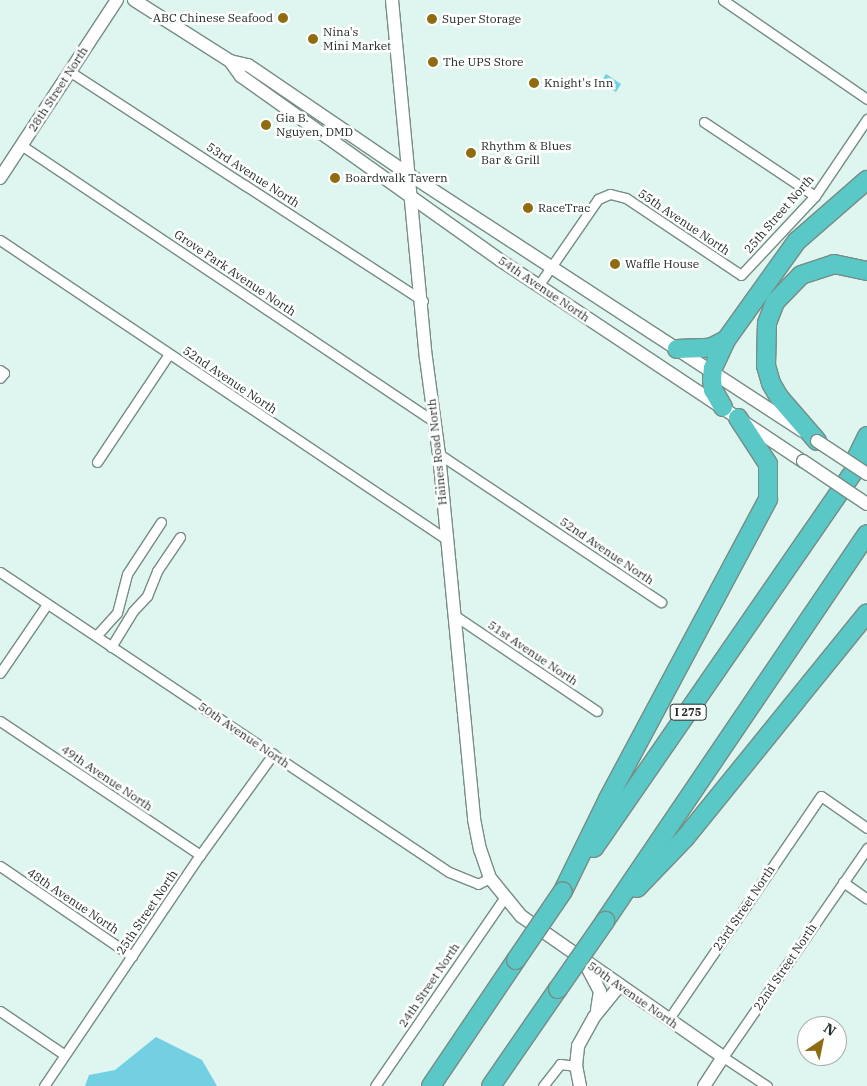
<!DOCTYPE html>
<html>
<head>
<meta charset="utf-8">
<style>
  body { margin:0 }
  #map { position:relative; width:867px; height:1086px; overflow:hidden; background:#def6ef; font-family:"IBM Plex Serif",serif }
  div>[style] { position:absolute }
  .water>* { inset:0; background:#73d0e3 }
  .roads { filter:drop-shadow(1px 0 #778c86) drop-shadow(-1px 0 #778c86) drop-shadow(0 1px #778c86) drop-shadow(0 -1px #778c86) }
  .street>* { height:9px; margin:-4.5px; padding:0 4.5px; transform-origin:4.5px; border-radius:4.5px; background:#fff }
  .secondary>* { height:12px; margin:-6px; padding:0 6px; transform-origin:6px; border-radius:6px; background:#fff }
  .highway>* { height:18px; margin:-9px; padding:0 9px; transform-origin:9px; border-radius:9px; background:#59c8c7 }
  .bridges { filter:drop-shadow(1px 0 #778c86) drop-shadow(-1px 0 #778c86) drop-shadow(0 1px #778c86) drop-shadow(0 -1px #778c86) }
  .secondary-bridge>* { height:12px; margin:-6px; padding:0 6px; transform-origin:6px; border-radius:6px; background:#fff }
  .highway-bridge>* { height:18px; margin:-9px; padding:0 9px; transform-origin:9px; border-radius:9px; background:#59c8c7 }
  .dots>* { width:14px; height:14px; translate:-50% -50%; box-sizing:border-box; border:2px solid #fff; border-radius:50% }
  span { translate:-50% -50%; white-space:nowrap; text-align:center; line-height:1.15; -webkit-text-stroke:5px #fff; paint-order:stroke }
  .shield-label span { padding:1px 4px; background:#fff; border:1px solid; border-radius:4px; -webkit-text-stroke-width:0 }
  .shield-label { font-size:11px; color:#232c2a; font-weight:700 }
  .poi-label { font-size:12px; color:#232c2a }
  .right { translate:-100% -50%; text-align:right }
  .left { translate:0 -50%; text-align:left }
  .street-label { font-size:12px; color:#232c2a }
  .north { position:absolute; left:797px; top:1016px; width:50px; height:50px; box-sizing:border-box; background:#fff; border:1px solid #a7abaa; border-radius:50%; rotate:34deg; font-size:14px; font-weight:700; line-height:20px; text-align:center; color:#232c2a }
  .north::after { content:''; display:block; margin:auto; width:18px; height:22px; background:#8f6c11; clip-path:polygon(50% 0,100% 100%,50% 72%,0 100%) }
</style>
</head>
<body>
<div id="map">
  <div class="water">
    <i style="clip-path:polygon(606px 74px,621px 84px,616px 92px,601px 82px)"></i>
    <i style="clip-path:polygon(156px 1037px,202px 1060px,217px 1086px,85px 1086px,89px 1075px,115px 1070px)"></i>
  </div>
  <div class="roads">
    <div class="street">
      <i style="left:723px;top:0;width:175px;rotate:34.5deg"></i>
      <i style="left:69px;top:71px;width:422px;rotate:33deg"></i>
      <i style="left:704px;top:122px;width:133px;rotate:33.7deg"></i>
      <i style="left:21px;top:145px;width:497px;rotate:33.8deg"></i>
      <i style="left:0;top:240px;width:537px;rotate:33.84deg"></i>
      <i style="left:538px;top:286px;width:106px;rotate:-55.4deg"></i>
      <i style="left:598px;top:199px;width:13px;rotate:-23deg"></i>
      <i style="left:610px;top:194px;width:16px;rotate:14deg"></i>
      <i style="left:626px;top:198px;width:138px;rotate:33.8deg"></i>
      <i style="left:741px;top:275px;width:108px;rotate:-46.9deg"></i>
      <i style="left:815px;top:196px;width:93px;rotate:-56deg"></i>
      <i style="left:0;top:370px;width:5px;rotate:37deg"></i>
      <i style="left:4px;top:373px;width:6px;rotate:129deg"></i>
      <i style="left:439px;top:454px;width:267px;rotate:33.7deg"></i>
      <i style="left:97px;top:462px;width:130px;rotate:-56.3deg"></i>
      <i style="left:0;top:572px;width:540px;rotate:33.75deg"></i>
      <i style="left:449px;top:872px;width:31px;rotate:22deg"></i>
      <i style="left:478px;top:884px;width:13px;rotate:-27deg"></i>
      <i style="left:454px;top:615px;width:172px;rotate:33.9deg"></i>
      <i style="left:96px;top:636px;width:31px;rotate:-48deg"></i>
      <i style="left:117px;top:613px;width:40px;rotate:-75.6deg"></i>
      <i style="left:127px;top:574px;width:62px;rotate:-56.8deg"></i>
      <i style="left:111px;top:647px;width:42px;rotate:-58.6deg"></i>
      <i style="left:133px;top:611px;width:21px;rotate:-47deg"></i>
      <i style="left:147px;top:596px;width:27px;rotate:-68deg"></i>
      <i style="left:157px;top:571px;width:41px;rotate:-55.9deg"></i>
      <i style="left:0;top:673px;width:83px;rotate:-55.7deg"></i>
      <i style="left:0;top:721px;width:241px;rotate:33.8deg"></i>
      <i style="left:0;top:866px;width:160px;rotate:34.3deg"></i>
      <i style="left:843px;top:882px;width:29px;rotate:35deg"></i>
      <i style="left:0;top:1011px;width:78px;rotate:34.1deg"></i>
      <i style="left:668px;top:1020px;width:271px;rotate:-55.7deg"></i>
      <i style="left:821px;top:796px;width:56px;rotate:34.8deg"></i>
      <i style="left:44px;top:1086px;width:279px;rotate:-56deg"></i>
      <i style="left:200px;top:855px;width:125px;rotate:-54.1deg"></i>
      <i style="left:375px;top:1086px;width:228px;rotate:-55.5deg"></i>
      <i style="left:543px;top:1086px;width:28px;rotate:-52deg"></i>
      <i style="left:560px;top:1064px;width:16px;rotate:7deg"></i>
      <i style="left:767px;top:1086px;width:53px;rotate:-146.6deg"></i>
      <i style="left:723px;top:1057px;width:254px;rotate:-55.4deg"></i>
    </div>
    <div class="secondary">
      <i style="left:134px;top:0;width:114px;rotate:32.4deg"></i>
      <i style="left:230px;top:61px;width:18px;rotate:13deg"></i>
      <i style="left:248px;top:65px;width:196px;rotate:34.2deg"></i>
      <i style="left:410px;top:175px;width:468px;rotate:33.1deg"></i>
      <i style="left:392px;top:0;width:360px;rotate:84.6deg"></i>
      <i style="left:426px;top:358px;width:97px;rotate:82.3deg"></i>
      <i style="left:439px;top:454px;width:367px;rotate:84.5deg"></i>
      <i style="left:474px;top:819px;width:31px;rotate:79deg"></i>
      <i style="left:480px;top:849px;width:31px;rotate:71deg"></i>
      <i style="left:490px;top:878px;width:49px;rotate:50.8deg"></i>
      <i style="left:521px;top:916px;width:246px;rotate:34.9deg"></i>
      <i style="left:723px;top:1057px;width:35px;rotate:123deg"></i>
      <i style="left:230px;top:61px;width:19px;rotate:54deg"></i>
      <i style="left:241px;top:76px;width:318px;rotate:35.4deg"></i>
      <i style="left:500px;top:260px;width:364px;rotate:33.6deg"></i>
      <i style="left:0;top:178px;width:213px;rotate:-56.7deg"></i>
      <i style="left:587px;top:967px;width:27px;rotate:62deg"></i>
      <i style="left:600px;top:991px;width:19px;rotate:99deg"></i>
      <i style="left:580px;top:1086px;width:20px;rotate:-101deg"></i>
      <i style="left:576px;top:1066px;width:20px;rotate:-84deg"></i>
      <i style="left:578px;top:1046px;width:33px;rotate:-61deg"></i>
      <i style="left:594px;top:1017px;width:41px;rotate:-50.9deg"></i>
    </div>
    <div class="highway">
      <i style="left:677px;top:349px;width:33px;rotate:-2deg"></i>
      <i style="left:710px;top:348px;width:18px;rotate:-27deg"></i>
      <i style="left:723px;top:407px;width:20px;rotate:-120deg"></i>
      <i style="left:713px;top:390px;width:11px;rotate:-95deg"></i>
      <i style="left:712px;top:379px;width:11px;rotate:-85deg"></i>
      <i style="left:713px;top:368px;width:31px;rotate:-65deg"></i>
      <i style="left:726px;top:340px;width:122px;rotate:-54.4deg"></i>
      <i style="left:797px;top:241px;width:93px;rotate:-41.1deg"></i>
      <i style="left:817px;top:441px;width:58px;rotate:-130.8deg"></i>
      <i style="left:779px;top:397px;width:16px;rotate:-120deg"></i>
      <i style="left:771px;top:383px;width:18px;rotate:-106deg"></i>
      <i style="left:766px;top:366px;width:43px;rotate:-88.7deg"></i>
      <i style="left:767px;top:323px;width:22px;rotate:-69deg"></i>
      <i style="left:775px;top:302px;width:37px;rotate:-46deg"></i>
      <i style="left:801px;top:275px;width:35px;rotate:-18deg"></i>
      <i style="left:834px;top:264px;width:34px;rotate:12deg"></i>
      <i style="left:854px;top:463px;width:30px;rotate:-64deg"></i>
      <i style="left:594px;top:848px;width:480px;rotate:-55.4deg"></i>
      <i style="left:637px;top:888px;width:69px;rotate:-46.2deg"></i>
      <i style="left:685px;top:838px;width:289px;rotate:-51deg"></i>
      <i style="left:563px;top:891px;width:102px;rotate:-63.9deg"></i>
      <i style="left:608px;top:799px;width:340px;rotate:-61.9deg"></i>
      <i style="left:768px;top:499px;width:35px;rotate:-90deg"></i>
      <i style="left:768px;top:464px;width:55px;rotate:-123.1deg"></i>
      <i style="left:605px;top:921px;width:467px;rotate:-55.9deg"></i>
      <i style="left:431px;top:1086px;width:152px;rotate:-56deg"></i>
      <i style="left:491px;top:1086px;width:118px;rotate:-55.4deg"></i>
    </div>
  </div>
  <div class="bridges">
    <div class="secondary-bridge">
      <i style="left:817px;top:441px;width:60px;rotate:33.4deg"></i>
      <i style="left:803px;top:461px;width:77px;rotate:33.9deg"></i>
    </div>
    <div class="highway-bridge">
      <i style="left:516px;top:960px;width:83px;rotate:-55.7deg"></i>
      <i style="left:558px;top:989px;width:83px;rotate:-55.3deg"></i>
    </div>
  </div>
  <div class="dots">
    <i style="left:283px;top:18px;background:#8f6c11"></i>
    <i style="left:432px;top:19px;background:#8f6c11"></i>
    <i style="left:313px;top:39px;background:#8f6c11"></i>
    <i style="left:433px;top:62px;background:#8f6c11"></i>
    <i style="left:534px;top:83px;background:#8f6c11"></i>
    <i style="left:266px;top:125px;background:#8f6c11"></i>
    <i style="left:471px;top:153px;background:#8f6c11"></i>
    <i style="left:335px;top:178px;background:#8f6c11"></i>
    <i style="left:528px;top:208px;background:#8f6c11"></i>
    <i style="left:615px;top:264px;background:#8f6c11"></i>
  </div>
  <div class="shield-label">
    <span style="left:688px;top:712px">I 275</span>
  </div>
  <div class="poi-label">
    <span class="right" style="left:273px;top:18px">ABC Chinese Seafood</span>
    <span class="left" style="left:442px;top:19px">Super Storage</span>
    <span class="left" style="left:323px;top:39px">Nina's<br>Mini Market</span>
    <span class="left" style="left:443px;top:62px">The UPS Store</span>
    <span class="left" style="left:544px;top:83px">Knight's Inn</span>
    <span class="left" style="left:276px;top:125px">Gia B.<br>Nguyen, DMD</span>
    <span class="left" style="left:481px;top:153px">Rhythm &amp; Blues<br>Bar &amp; Grill</span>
    <span class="left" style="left:345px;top:178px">Boardwalk Tavern</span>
    <span class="left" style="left:538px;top:208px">RaceTrac</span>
    <span class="left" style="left:625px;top:264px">Waffle House</span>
  </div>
  <div class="street-label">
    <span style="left:58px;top:89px;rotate:-57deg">28th Street North</span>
    <span style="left:253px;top:175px;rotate:33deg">53rd Avenue North</span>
    <span style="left:779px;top:214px;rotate:-49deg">25th Street North</span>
    <span style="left:684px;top:222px;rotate:34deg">55th Avenue North</span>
    <span style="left:235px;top:273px;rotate:34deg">Grove Park Avenue North</span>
    <span style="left:544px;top:289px;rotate:34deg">54th Avenue North</span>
    <span style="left:230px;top:380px;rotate:34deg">52nd Avenue North</span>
    <span style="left:437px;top:452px;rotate:-96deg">Haines Road North</span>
    <span style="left:607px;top:551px;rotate:34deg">52nd Avenue North</span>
    <span style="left:533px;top:653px;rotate:34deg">51st Avenue North</span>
    <span style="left:244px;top:735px;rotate:34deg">50th Avenue North</span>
    <span style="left:107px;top:778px;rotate:34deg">49th Avenue North</span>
    <span style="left:73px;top:901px;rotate:34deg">48th Avenue North</span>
    <span style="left:744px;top:908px;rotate:-56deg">23rd Street North</span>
    <span style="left:147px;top:912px;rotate:-56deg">25th Street North</span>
    <span style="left:785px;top:967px;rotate:-56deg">22nd Street North</span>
    <span style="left:429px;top:985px;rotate:-56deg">24th Street North</span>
    <span style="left:633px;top:995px;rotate:35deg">50th Avenue North</span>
  </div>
  <div class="north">N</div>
</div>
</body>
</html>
